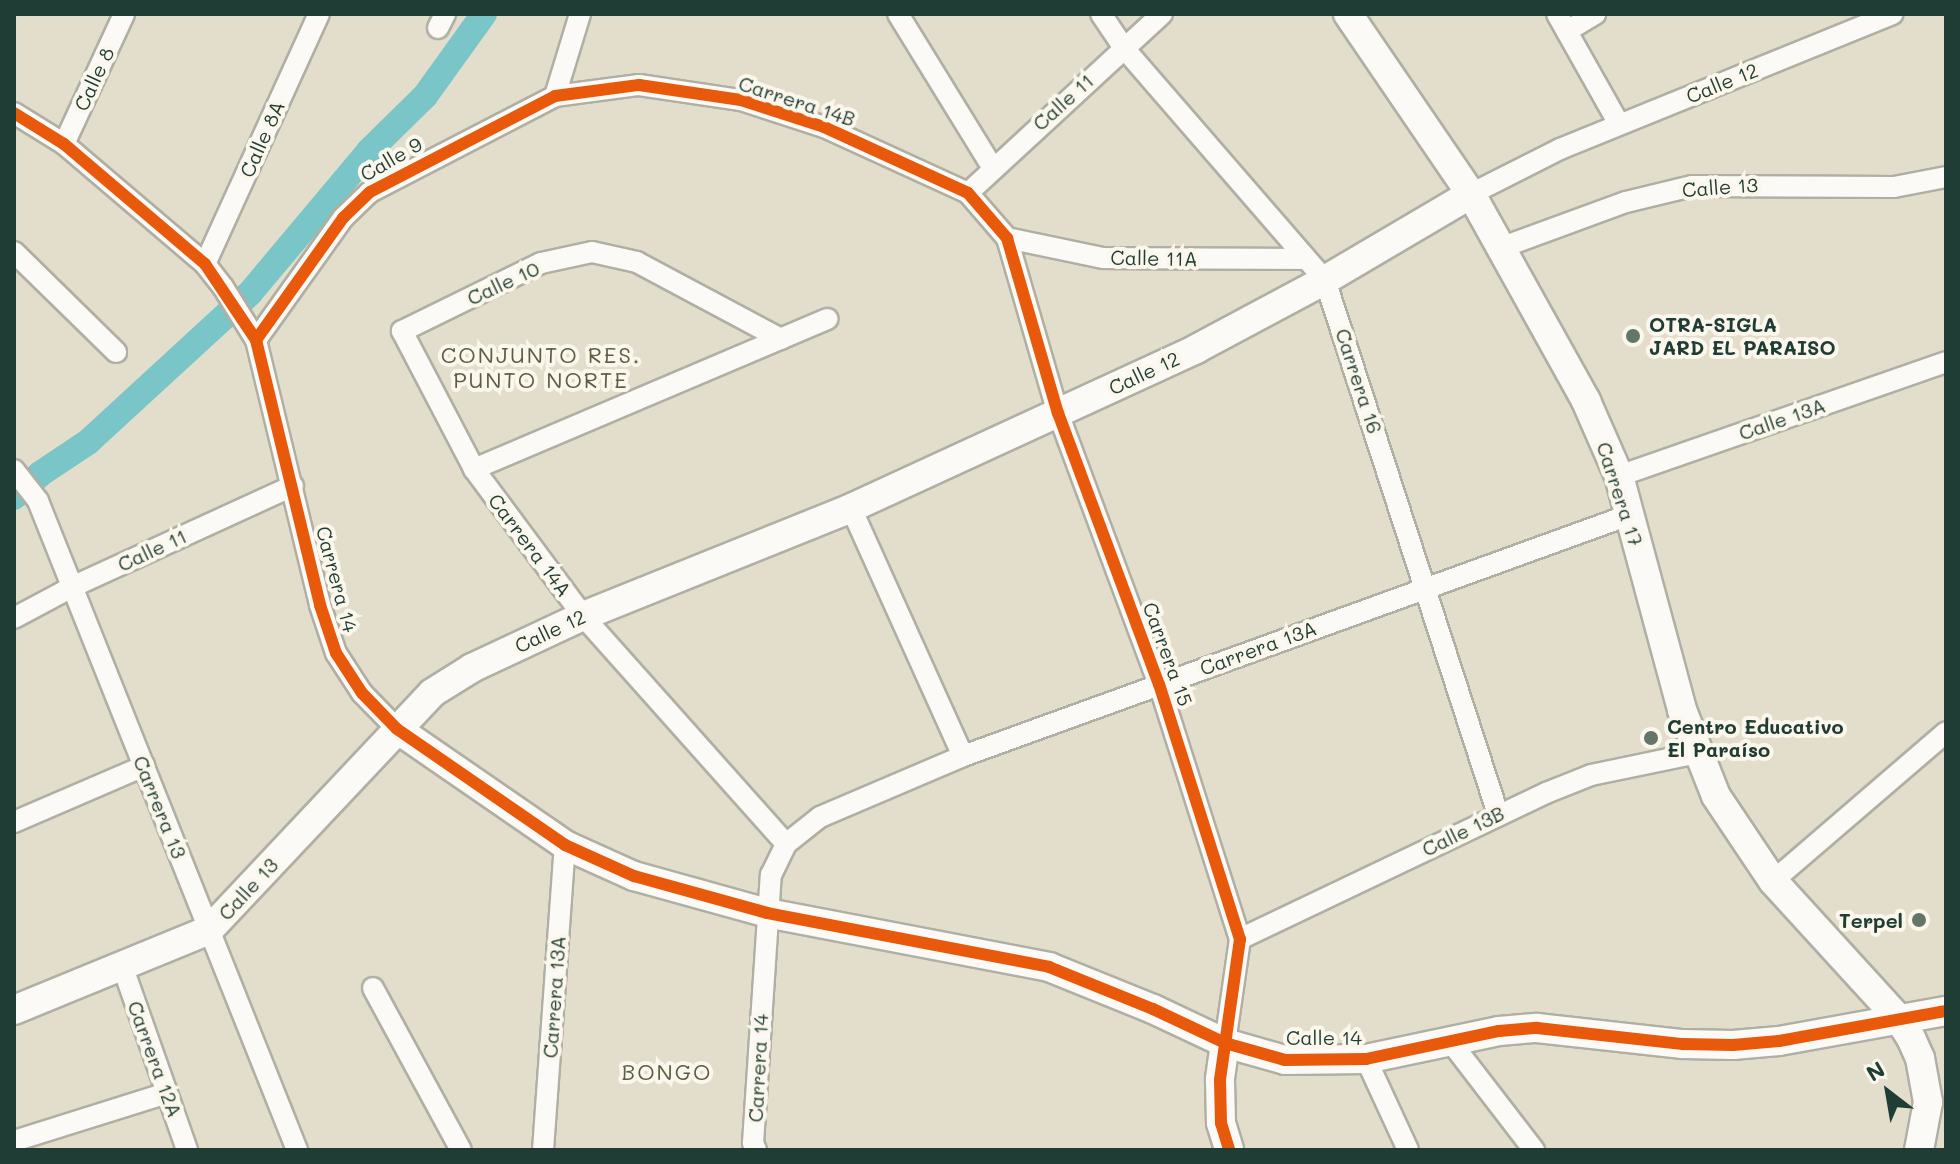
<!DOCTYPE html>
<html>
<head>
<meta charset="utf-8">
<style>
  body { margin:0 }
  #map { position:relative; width:1960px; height:1164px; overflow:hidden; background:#e3decc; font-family:Mali,sans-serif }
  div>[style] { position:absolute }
  .canal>* { height:26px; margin:-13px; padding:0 13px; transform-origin:13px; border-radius:13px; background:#79c5c8 }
  .roads { filter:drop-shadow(2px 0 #b0afa3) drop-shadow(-2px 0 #b0afa3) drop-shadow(0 2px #b0afa3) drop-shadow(0 -2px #b0afa3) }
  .street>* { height:20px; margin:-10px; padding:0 10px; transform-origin:10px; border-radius:10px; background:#fbfaf7 }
  .secondary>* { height:28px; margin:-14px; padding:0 14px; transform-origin:14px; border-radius:14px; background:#fbfaf7 }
  .cycleway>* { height:12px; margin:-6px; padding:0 6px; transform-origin:6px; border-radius:6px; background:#e8590c }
  .dots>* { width:22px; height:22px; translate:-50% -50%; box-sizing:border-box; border:4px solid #fbf7ec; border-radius:50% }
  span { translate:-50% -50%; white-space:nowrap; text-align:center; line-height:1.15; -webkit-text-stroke:8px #fbf7ec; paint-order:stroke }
  .street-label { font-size:20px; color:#1f3d34 }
  .poi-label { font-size:20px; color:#1f3d34; font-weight:700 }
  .left { translate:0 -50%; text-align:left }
  .right { translate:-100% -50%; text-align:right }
  .neighbourhood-label { font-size:22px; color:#5c5e44; letter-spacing:2px }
  .frame { position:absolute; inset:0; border:16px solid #1f3d34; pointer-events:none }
  .north { position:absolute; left:1848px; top:1052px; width:80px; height:80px; -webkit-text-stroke:6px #fbf7ec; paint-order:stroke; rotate:329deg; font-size:22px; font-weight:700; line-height:32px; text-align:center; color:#1f3d34 }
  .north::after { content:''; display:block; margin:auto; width:28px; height:36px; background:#1f3d34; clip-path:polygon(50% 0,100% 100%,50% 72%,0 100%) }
</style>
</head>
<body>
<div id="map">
  <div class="canal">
    <i style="left:14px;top:497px;width:35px;rotate:-41deg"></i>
    <i style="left:40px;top:474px;width:58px;rotate:-33.7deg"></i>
    <i style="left:88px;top:442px;width:220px;rotate:-42.6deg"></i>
    <i style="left:250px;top:293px;width:185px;rotate:-50deg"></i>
    <i style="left:369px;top:151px;width:78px;rotate:-44.5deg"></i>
    <i style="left:425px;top:96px;width:101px;rotate:-54.3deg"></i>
  </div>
  <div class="roads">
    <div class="street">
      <i style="left:898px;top:14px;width:180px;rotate:58.4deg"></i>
      <i style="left:1101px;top:14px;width:40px;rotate:56deg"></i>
      <i style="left:1123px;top:47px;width:308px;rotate:49.1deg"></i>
      <i style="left:1325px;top:280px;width:561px;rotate:72.05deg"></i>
      <i style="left:1557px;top:14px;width:126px;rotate:60.6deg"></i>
      <i style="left:438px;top:28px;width:16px;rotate:-63deg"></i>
      <i style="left:1567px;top:31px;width:33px;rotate:-31deg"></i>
      <i style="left:555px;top:96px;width:86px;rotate:-73deg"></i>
      <i style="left:14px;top:113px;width:59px;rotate:31.8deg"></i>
      <i style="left:64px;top:144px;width:185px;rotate:40.4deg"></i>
      <i style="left:205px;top:264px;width:29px;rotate:52deg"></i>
      <i style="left:223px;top:287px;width:62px;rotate:58.1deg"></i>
      <i style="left:256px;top:340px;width:273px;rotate:76.4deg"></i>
      <i style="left:320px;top:605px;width:51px;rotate:71.6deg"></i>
      <i style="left:336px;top:653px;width:48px;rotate:57deg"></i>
      <i style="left:362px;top:693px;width:50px;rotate:45.8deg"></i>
      <i style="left:64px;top:144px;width:143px;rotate:-65.2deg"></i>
      <i style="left:968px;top:193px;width:264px;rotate:-42.7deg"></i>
      <i style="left:1471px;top:194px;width:100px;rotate:-26.8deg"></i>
      <i style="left:1560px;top:149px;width:359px;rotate:-22.1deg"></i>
      <i style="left:1007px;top:238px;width:98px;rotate:11.8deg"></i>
      <i style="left:1103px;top:258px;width:201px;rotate:0.3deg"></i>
      <i style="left:1503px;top:247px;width:131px;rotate:-20.1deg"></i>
      <i style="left:1626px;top:202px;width:68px;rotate:-13.6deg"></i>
      <i style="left:1692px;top:186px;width:202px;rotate:0.3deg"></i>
      <i style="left:1894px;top:187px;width:53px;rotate:-10.9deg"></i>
      <i style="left:14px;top:252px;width:143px;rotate:44.4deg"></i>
      <i style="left:205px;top:264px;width:275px;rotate:-65.5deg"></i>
      <i style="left:781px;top:339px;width:163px;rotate:-151.9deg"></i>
      <i style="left:637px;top:262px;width:46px;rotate:-167.5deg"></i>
      <i style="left:592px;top:252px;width:52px;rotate:167.8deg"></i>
      <i style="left:541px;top:263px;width:155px;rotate:153.9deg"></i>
      <i style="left:402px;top:331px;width:156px;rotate:62.4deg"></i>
      <i style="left:474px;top:469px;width:183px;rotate:53.4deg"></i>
      <i style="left:583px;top:616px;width:305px;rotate:48.3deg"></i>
      <i style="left:256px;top:340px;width:150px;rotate:-54.5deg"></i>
      <i style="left:343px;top:218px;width:37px;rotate:-44deg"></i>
      <i style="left:370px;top:192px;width:208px;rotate:-27.4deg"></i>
      <i style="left:555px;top:96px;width:85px;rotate:-7.5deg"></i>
      <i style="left:639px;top:85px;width:103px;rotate:8.4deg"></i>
      <i style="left:741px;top:100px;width:87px;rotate:18deg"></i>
      <i style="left:824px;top:127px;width:158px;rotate:24.6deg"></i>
      <i style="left:968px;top:193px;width:60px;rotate:49.1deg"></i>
      <i style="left:1007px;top:238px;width:182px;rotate:73.8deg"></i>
      <i style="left:1058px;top:413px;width:289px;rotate:69.6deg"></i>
      <i style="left:1159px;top:684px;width:268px;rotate:72.4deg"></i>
      <i style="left:1240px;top:939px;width:105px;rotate:98.2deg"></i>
      <i style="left:474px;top:469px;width:384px;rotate:-23deg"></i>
      <i style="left:14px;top:470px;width:39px;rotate:52deg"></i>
      <i style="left:38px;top:501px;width:699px;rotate:68.24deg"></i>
      <i style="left:1619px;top:476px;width:346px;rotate:-19.2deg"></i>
      <i style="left:851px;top:508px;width:272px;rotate:65.7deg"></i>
      <i style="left:14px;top:618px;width:66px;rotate:-28.1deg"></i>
      <i style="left:72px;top:587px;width:243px;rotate:-24.6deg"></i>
      <i style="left:14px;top:822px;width:142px;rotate:-23.3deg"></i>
      <i style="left:1773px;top:881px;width:228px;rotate:-40.7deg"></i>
      <i style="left:1240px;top:939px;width:339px;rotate:-25.5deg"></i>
      <i style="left:1546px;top:793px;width:48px;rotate:-21.8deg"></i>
      <i style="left:1591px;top:775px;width:108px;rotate:-11.7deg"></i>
      <i style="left:123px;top:968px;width:193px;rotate:70.6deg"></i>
      <i style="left:373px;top:988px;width:184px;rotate:61.5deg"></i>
      <i style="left:1450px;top:1041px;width:138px;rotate:52.4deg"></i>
      <i style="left:1366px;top:1059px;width:100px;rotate:65.2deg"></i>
      <i style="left:14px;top:1141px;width:160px;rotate:-17.4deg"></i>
      <i style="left:543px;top:1150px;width:306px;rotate:-85.9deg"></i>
      <i style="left:756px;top:1150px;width:8px;rotate:-113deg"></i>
      <i style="left:753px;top:1143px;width:269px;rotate:-86.2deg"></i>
      <i style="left:771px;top:875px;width:34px;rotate:-64deg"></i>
      <i style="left:786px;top:844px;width:43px;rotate:-38.5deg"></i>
      <i style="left:820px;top:817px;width:155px;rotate:-23.1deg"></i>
      <i style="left:963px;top:756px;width:708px;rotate:-19.89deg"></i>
    </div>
    <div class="secondary">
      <i style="left:1348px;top:14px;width:218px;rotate:55.7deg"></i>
      <i style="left:1471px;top:194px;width:237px;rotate:60.9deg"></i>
      <i style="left:1586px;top:401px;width:82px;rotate:66.3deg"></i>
      <i style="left:1619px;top:476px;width:242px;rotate:74.9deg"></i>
      <i style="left:1682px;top:710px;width:92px;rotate:68.4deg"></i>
      <i style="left:1716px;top:796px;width:102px;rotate:56.2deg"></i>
      <i style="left:1773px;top:881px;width:187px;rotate:47.6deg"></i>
      <i style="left:1899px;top:1019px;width:22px;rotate:58deg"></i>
      <i style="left:1911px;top:1038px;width:22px;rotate:66deg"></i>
      <i style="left:1920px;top:1058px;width:45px;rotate:79.7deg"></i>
      <i style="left:1928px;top:1102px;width:49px;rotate:100.6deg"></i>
      <i style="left:397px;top:729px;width:204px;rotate:34.6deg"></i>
      <i style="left:565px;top:845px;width:76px;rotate:24.2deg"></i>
      <i style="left:634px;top:876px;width:138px;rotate:15.5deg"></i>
      <i style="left:767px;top:913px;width:287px;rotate:10.8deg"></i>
      <i style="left:1049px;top:967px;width:112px;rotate:22deg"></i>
      <i style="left:1153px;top:1009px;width:80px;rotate:25.3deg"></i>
      <i style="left:1225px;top:1043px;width:62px;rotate:15.8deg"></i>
      <i style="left:1285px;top:1060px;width:81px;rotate:-0.7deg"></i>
      <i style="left:1366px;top:1059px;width:136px;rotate:-11.9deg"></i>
      <i style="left:1499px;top:1031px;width:38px;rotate:-5deg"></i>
      <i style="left:1537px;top:1028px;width:147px;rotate:6.3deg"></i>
      <i style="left:1683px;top:1044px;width:50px;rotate:1.1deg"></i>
      <i style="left:1733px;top:1045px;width:46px;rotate:-5deg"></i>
      <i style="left:1779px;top:1041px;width:170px;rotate:-10.2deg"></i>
      <i style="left:14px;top:1010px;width:211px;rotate:-22.3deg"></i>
      <i style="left:209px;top:930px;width:325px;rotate:-46.7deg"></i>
      <i style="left:432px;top:693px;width:47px;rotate:-32deg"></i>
      <i style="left:472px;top:668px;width:123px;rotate:-25.1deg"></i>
      <i style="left:583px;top:616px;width:289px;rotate:-21.9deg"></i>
      <i style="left:851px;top:508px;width:380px;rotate:-24.7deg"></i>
      <i style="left:1196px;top:349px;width:146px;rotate:-28.1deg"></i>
      <i style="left:1325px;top:280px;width:169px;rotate:-30.5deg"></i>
      <i style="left:1225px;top:1043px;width:37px;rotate:98deg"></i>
      <i style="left:1220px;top:1080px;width:43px;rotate:88.7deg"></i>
      <i style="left:1221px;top:1123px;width:28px;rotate:73deg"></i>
    </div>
  </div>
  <div class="cycleway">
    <i style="left:14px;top:113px;width:59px;rotate:31.8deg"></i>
    <i style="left:64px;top:144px;width:185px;rotate:40.4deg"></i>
    <i style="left:205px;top:264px;width:92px;rotate:56.1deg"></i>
    <i style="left:256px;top:340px;width:273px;rotate:76.4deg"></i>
    <i style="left:320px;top:605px;width:51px;rotate:71.6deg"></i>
    <i style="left:336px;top:653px;width:48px;rotate:57deg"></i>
    <i style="left:362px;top:693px;width:50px;rotate:45.8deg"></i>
    <i style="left:397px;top:729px;width:204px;rotate:34.6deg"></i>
    <i style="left:565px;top:845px;width:76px;rotate:24.2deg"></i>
    <i style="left:634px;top:876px;width:138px;rotate:15.5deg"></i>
    <i style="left:767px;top:913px;width:287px;rotate:10.8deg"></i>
    <i style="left:1049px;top:967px;width:112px;rotate:22deg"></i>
    <i style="left:1153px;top:1009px;width:80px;rotate:25.3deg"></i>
    <i style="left:1225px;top:1043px;width:62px;rotate:15.8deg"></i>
    <i style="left:1285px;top:1060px;width:81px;rotate:-0.7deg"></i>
    <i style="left:1366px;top:1059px;width:136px;rotate:-11.9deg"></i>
    <i style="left:1499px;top:1031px;width:38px;rotate:-5deg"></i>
    <i style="left:1537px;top:1028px;width:147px;rotate:6.3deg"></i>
    <i style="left:1683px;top:1044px;width:50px;rotate:1.1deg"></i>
    <i style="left:1733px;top:1045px;width:46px;rotate:-5deg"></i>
    <i style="left:1779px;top:1041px;width:170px;rotate:-10.2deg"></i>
    <i style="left:256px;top:340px;width:150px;rotate:-54.5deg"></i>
    <i style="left:343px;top:218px;width:37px;rotate:-44deg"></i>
    <i style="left:370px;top:192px;width:208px;rotate:-27.4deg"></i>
    <i style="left:555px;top:96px;width:85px;rotate:-7.5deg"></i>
    <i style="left:639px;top:85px;width:103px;rotate:8.4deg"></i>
    <i style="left:741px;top:100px;width:87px;rotate:18deg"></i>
    <i style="left:824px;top:127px;width:158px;rotate:24.6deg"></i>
    <i style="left:968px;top:193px;width:60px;rotate:49.1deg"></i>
    <i style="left:1007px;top:238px;width:182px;rotate:73.8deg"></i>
    <i style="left:1058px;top:413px;width:289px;rotate:69.6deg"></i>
    <i style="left:1159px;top:684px;width:268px;rotate:72.4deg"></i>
    <i style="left:1240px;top:939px;width:142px;rotate:98.1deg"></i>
    <i style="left:1220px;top:1080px;width:43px;rotate:88.7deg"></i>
    <i style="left:1221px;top:1123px;width:28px;rotate:73deg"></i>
  </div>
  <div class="dots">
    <i style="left:1633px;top:336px;background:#647569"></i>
    <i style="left:1651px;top:738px;background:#647569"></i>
    <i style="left:1919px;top:920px;background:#647569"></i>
  </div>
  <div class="street-label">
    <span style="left:94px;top:79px;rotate:-65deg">Calle 8</span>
    <span style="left:1722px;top:83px;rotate:-22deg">Calle 12</span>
    <span style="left:797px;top:101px;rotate:18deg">Carrera 14B</span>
    <span style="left:1063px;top:102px;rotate:-42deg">Calle 11</span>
    <span style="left:262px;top:139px;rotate:-66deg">Calle 8A</span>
    <span style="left:391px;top:159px;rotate:-30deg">Calle 9</span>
    <span style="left:1720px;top:187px;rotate:-4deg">Calle 13</span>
    <span style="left:1154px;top:258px;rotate:1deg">Calle 11A</span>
    <span style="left:503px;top:283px;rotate:-25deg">Calle 10</span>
    <span style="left:1144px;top:373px;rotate:-25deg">Calle 12</span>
    <span style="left:1359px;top:381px;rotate:72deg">Carrera 16</span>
    <span style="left:1782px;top:419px;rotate:-19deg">Calle 13A</span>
    <span style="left:1620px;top:494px;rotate:72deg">Carrera 17</span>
    <span style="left:530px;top:545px;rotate:53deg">Carrera 14A</span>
    <span style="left:152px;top:550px;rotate:-25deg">Calle 11</span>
    <span style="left:337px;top:579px;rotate:75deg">Carrera 14</span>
    <span style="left:550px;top:631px;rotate:-25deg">Calle 12</span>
    <span style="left:1258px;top:648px;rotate:-20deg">Carrera 13A</span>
    <span style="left:1168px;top:654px;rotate:70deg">Carrera 15</span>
    <span style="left:160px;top:807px;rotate:68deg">Carrera 13</span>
    <span style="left:1463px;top:831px;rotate:-26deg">Calle 13B</span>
    <span style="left:248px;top:889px;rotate:-47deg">Calle 13</span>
    <span style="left:554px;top:997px;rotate:-86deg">Carrera 13A</span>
    <span style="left:1324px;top:1037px">Calle 14</span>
    <span style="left:155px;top:1059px;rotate:70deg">Carrera 12A</span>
    <span style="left:758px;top:1068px;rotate:-87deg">Carrera 14</span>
  </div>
  <div class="poi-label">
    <span class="left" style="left:1649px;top:336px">OTRA-SIGLA<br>JARD EL PARAISO</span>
    <span class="left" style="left:1667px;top:738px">Centro Educativo<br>El Paraíso</span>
    <span class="right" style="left:1903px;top:920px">Terpel</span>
  </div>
  <div class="neighbourhood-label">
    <span style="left:541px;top:367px">CONJUNTO RES.<br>PUNTO NORTE</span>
    <span style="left:667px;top:1072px">BONGO</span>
  </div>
  <div class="frame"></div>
  <div class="north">N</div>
</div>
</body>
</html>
